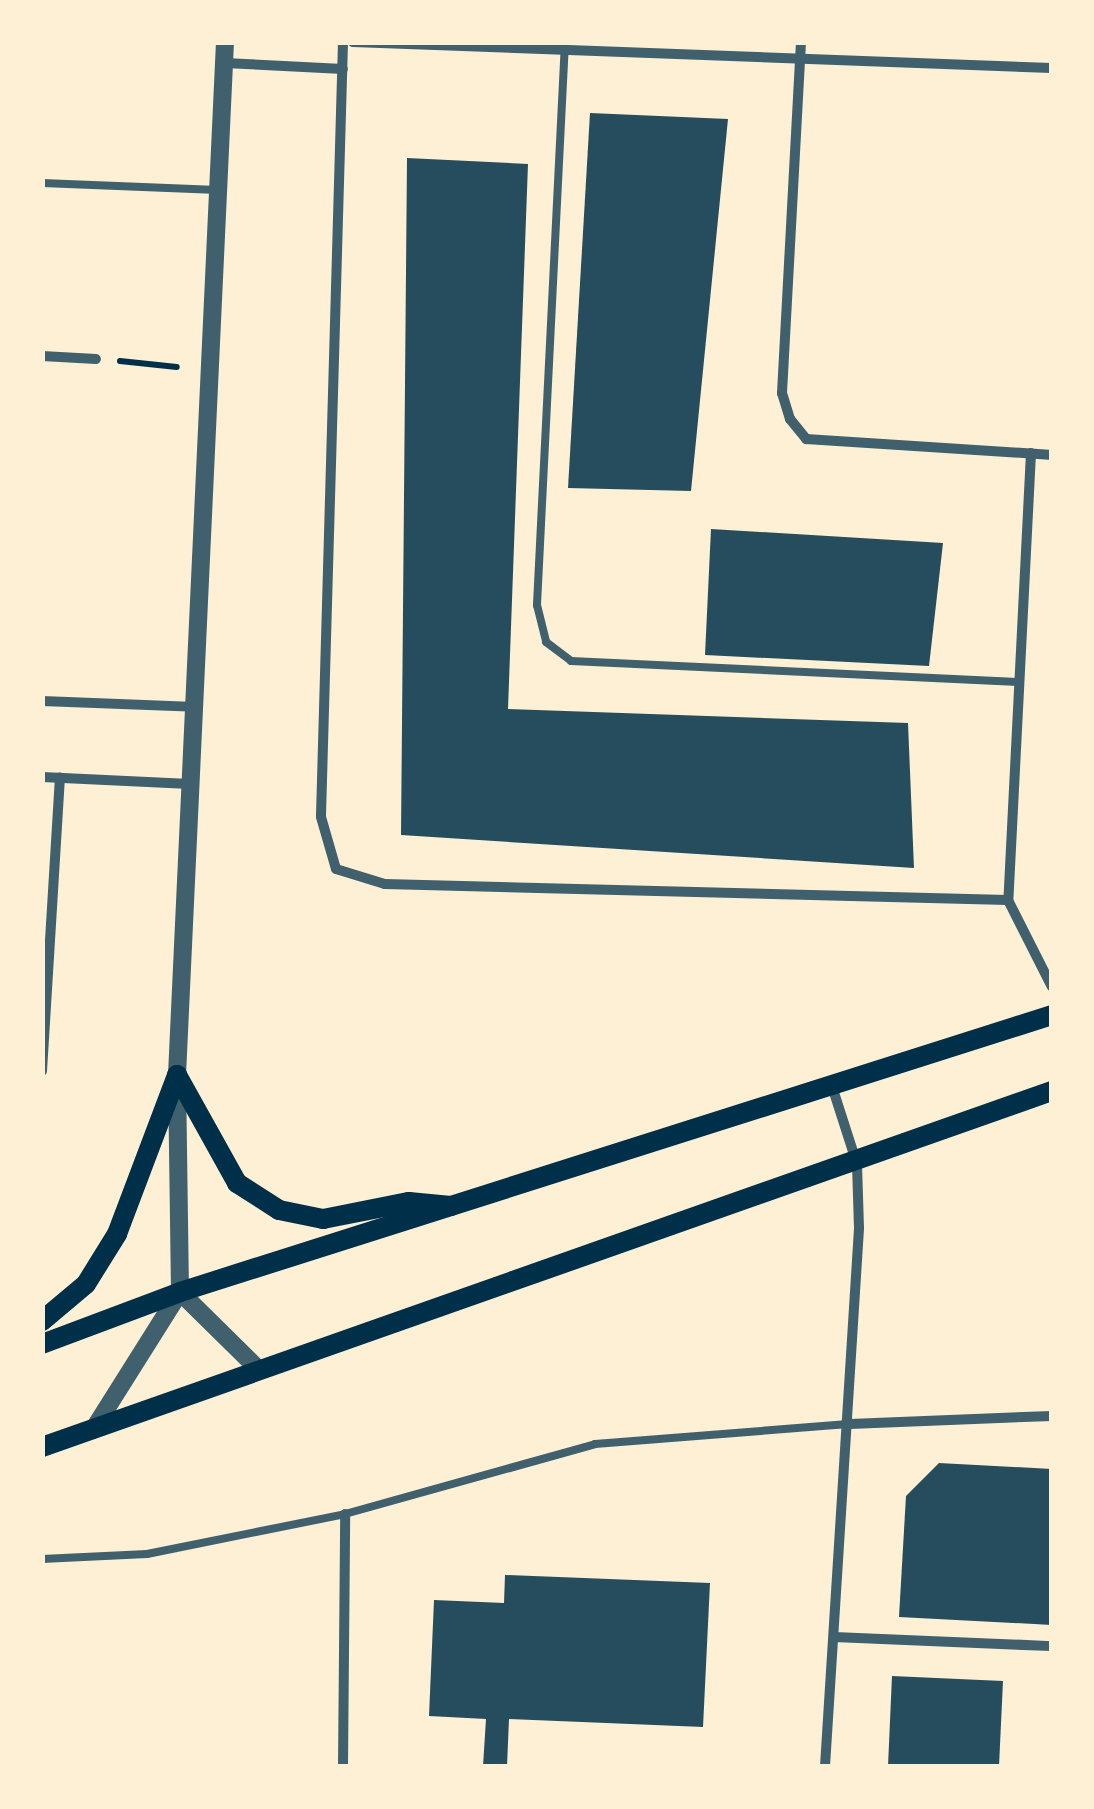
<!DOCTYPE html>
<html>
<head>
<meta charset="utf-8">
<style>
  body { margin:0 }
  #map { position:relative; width:1094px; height:1809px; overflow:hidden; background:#fdf0d5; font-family:"Public Sans",sans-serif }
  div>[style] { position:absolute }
  .building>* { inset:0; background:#264d5e }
  .path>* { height:6px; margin:-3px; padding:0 3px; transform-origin:3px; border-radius:3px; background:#003049 }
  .service>* { height:8px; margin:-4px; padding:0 4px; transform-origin:4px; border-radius:4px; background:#3f606c }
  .minor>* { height:10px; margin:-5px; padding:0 5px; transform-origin:5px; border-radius:5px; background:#3f606c }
  .tertiary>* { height:18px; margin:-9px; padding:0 9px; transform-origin:9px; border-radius:9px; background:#3f606c }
  .secondary>* { height:20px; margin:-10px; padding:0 10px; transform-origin:10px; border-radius:10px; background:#003049 }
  span { translate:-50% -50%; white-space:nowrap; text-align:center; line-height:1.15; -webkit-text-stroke:8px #fdf0d5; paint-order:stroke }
  .frame { position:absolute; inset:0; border:45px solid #fdf0d5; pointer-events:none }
</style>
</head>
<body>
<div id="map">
  <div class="building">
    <i style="clip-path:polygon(590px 113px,728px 119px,691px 491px,568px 488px)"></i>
    <i style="clip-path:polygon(407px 158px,528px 164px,508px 709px,908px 723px,914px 868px,401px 835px)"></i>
    <i style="clip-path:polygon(711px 529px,943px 543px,929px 666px,705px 655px)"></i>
    <i style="clip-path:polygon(939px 1463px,1052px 1469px,1052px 1625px,899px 1617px,906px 1496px)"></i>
    <i style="clip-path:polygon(505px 1575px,710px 1583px,703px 1727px,509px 1719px,507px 1766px,483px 1766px,486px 1719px,429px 1716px,434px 1600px,504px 1603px)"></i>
    <i style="clip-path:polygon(892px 1676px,1003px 1681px,999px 1766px,888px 1766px)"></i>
  </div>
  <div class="path">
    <i style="left:120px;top:361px;width:57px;rotate:6deg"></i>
  </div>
  <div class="service">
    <i style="left:565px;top:42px;width:564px;rotate:92.85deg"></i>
    <i style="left:537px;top:605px;width:38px;rotate:76deg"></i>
    <i style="left:546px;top:642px;width:31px;rotate:37deg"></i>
    <i style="left:571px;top:661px;width:448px;rotate:2.7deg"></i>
    <i style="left:42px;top:183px;width:176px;rotate:2.3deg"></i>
    <i style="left:42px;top:1559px;width:105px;rotate:-2.7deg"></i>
    <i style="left:147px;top:1554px;width:202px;rotate:-11.4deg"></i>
    <i style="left:345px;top:1514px;width:260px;rotate:-15.6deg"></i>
    <i style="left:595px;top:1444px;width:254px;rotate:-4.5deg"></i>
  </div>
  <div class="minor">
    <i style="left:343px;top:42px;width:775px;rotate:91.63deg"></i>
    <i style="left:321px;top:817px;width:54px;rotate:73.9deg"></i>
    <i style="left:336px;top:869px;width:51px;rotate:17deg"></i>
    <i style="left:385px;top:884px;width:623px;rotate:1.47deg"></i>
    <i style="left:353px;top:42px;width:699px;rotate:2.13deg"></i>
    <i style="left:801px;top:42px;width:352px;rotate:93.1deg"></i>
    <i style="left:782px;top:393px;width:27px;rotate:73deg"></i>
    <i style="left:790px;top:419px;width:26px;rotate:51deg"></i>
    <i style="left:806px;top:439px;width:247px;rotate:3.7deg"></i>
    <i style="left:225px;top:63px;width:118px;rotate:2.9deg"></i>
    <i style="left:42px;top:356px;width:54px;rotate:3.2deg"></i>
    <i style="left:1031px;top:453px;width:448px;rotate:92.9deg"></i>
    <i style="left:1008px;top:900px;width:97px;rotate:63.2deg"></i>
    <i style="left:42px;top:701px;width:153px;rotate:2.2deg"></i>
    <i style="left:42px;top:777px;width:148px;rotate:2.7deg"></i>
    <i style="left:42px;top:1071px;width:294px;rotate:-86.5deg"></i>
    <i style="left:850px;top:1424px;width:202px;rotate:-2.3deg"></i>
    <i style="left:834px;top:1637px;width:218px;rotate:2.4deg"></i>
    <i style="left:343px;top:1766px;width:252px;rotate:-89.5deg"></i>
    <i style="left:825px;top:1766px;width:539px;rotate:-86.38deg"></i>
    <i style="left:859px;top:1228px;width:64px;rotate:-91.8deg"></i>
    <i style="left:857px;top:1164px;width:82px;rotate:-107.8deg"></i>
  </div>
  <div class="tertiary">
    <i style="left:180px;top:1292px;width:107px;rotate:44.6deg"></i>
    <i style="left:93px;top:1430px;width:163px;rotate:-57.8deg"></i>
    <i style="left:180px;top:1292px;width:217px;rotate:-90.8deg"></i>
    <i style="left:177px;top:1075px;width:1034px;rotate:-87.34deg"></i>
  </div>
  <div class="secondary">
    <i style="left:177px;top:1075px;width:124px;rotate:60.9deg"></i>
    <i style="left:237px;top:1183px;width:50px;rotate:32.7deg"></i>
    <i style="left:279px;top:1210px;width:45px;rotate:11.6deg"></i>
    <i style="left:323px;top:1219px;width:88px;rotate:-11.2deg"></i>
    <i style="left:409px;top:1202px;width:42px;rotate:5.4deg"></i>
    <i style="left:42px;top:1321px;width:57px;rotate:-40.1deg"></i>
    <i style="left:86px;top:1284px;width:59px;rotate:-58.2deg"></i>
    <i style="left:117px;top:1234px;width:170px;rotate:-69.3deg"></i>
    <i style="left:42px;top:1344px;width:147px;rotate:-20.6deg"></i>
    <i style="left:180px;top:1292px;width:915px;rotate:-17.62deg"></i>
    <i style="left:42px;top:1447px;width:1071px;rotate:-19.42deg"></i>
  </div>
  <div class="frame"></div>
</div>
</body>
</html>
